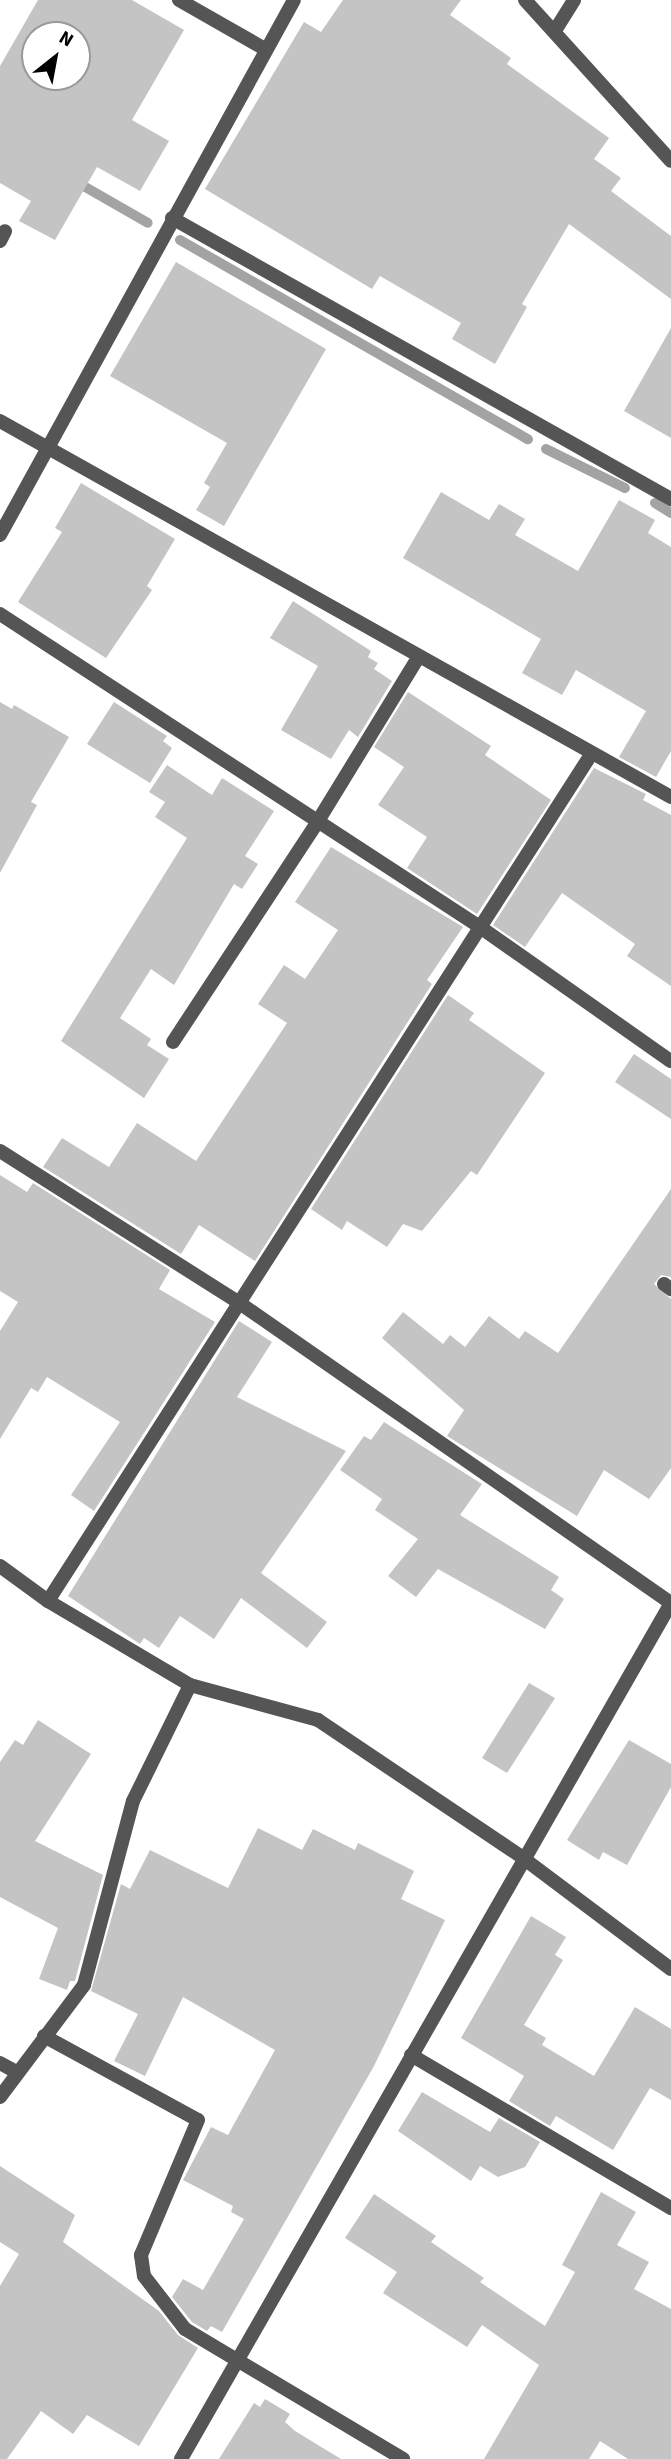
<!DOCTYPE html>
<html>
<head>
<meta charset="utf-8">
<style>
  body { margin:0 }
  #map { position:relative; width:671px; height:2459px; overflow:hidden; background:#fff; font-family:"Source Sans 3",sans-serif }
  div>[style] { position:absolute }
  .stream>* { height:10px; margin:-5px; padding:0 5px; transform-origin:5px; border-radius:5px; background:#a3a3a3 }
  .building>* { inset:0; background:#c4c4c4 }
  .service>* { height:14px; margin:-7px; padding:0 7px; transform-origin:7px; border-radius:7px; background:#555 }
  .minor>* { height:14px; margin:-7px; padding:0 7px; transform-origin:7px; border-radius:7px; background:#555 }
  span { translate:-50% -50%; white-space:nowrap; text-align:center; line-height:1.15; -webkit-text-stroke:5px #fff; paint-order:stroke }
  .north { position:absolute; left:21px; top:21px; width:70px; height:70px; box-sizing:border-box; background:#fff; border:2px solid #999; border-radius:50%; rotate:31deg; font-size:19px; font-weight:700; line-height:28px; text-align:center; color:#000 }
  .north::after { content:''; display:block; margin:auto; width:24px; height:32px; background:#000; clip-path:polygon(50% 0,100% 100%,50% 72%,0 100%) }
</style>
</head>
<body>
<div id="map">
  <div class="stream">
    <i style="left:73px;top:180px;width:86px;rotate:29.8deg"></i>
    <i style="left:180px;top:240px;width:401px;rotate:29.8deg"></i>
    <i style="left:546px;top:449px;width:88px;rotate:26.3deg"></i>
    <i style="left:655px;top:503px;width:19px;rotate:32deg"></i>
  </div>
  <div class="building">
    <i style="clip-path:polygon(evenodd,38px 0,132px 0,184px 30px,132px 120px,169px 141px,140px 191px,97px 167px,55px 240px,19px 221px,31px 201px,0 183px,0 66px,38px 0,35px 35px,77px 35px,77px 77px,35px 77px,35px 35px)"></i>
    <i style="clip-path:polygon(343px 0,461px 0,450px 15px,511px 58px,507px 64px,609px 138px,594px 159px,621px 178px,611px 191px,671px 236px,671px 299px,569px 224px,522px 304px,527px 307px,495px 364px,452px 339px,461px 323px,380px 276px,372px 289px,205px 189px,304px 22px,321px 32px)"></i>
    <i style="clip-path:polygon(176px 262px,326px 349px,224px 526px,196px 510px,210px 487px,204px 483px,227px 443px,110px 376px)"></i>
    <i style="clip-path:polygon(671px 328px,671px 438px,624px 411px)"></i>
    <i style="clip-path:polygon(81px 483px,175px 539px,147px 586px,152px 590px,106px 658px,18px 602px,62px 532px,55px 528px)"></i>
    <i style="clip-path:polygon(441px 492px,489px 520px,499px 504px,525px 519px,515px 535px,578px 571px,619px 500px,655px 520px,648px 533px,671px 547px,671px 751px,656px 777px,619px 757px,646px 711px,576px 670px,562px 695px,522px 673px,541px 639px,403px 558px)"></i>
    <i style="clip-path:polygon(293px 601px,371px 651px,368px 657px,378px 663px,374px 669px,392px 681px,358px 737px,349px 730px,331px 759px,281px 730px,318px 666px,270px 638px)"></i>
    <i style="clip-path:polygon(408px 692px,491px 746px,485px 755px,551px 800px,477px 914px,407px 868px,427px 837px,378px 805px,404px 767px,374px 747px)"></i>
    <i style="clip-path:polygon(0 702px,12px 709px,14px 705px,69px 737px,31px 802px,37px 805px,0 873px)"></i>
    <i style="clip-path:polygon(114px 702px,167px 736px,163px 741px,172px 748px,150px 783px,87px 744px)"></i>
    <i style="clip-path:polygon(167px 765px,212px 795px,222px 778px,274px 811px,245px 856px,258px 864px,242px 889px,234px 884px,174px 985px,151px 969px,120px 1018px,151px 1039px,147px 1045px,169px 1059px,144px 1098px,61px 1041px,187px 838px,155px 817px,165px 802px,149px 792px)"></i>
    <i style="clip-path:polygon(594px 768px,646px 794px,643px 800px,671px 815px,671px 986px,627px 956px,635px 944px,562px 893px,525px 947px,493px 925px)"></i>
    <i style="clip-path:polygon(331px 847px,463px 927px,427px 980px,432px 984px,255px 1261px,199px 1225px,181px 1254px,43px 1167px,62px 1138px,109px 1167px,137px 1123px,196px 1161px,287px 1023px,258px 1004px,284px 965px,305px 979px,338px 930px,295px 902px)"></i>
    <i style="clip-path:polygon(448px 995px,474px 1013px,469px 1020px,545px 1073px,477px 1175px,471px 1171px,422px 1231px,403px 1224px,387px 1247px,347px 1221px,342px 1230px,311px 1209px)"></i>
    <i style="clip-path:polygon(634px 1054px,671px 1079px,671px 1119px,615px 1082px)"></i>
    <i style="clip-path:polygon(0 1175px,27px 1192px,33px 1183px,170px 1270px,159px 1289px,215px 1322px,94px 1511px,71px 1495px,120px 1422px,47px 1377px,38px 1392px,31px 1388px,0 1439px,0 1331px,18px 1302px,0 1291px)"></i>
    <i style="clip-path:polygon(671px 1189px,671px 1277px,661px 1275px,654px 1284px,671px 1299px,671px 1468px,649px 1499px,604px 1470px,577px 1516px,447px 1436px,464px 1410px,382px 1338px,403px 1312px,443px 1344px,450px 1335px,465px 1347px,489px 1316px,519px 1339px,525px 1331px,558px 1353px)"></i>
    <i style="clip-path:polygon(239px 1321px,272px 1342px,237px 1397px,346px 1451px,261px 1573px,327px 1622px,307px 1648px,241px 1598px,214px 1639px,180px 1616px,159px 1648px,144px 1638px,140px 1644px,68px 1596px)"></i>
    <i style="clip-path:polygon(384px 1422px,482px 1484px,460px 1515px,559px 1577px,551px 1590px,564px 1599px,545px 1629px,438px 1569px,416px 1597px,388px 1576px,418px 1539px,375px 1510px,382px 1499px,340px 1470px,364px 1436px,371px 1440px)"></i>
    <i style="clip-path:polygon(529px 1683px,555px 1698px,507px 1773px,482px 1758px)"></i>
    <i style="clip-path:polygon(38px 1720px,91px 1754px,35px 1841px,103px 1875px,75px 1981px,70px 1981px,67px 1990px,39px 1979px,58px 1928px,0 1897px,0 1762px,15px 1740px,23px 1745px)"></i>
    <i style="clip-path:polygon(629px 1740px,671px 1764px,671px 1787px,627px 1865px,603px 1852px,599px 1860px,567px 1840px)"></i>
    <i style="clip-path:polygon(258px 1828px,302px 1850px,313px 1829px,355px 1850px,358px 1843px,414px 1871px,401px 1899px,445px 1920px,374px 2066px,222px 2332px,211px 2326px,207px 2331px,192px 2322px,172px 2297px,183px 2279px,203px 2290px,244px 2219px,231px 2212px,233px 2206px,183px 2180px,211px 2127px,228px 2135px,275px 2050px,183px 1997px,145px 2076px,114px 2061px,138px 2014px,91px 1991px,121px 1884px,130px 1889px,150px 1850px,228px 1888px)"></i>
    <i style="clip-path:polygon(531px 1916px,566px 1937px,555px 1955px,563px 1960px,524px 2025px,546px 2038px,542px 2045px,594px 2076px,635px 2007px,671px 2029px,671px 2100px,650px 2088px,613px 2150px,556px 2116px,550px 2126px,509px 2101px,524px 2076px,461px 2038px)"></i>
    <i style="clip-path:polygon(422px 2092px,490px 2132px,499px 2118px,540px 2142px,525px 2167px,498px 2177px,480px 2166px,471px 2181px,398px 2131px)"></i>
    <i style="clip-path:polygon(0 2166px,75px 2215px,63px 2242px,159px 2311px,178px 2335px,198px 2348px,139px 2446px,87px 2415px,73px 2434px,41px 2411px,7px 2459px,0 2459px,0 2286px,19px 2254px,0 2242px)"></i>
    <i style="clip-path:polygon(601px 2192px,636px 2212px,617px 2245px,649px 2262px,634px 2289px,671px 2309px,671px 2459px,628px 2459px,600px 2441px,589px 2459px,484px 2459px,539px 2365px,482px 2325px,467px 2347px,383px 2293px,397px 2272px,345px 2238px,374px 2194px,436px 2236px,431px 2242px,484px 2278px,480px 2282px,545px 2326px,575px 2272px,562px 2265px)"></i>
    <i style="clip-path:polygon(265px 2399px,290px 2414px,285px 2422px,295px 2431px,341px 2459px,219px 2459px,254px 2403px,260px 2407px)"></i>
  </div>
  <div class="service">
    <i style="left:0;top:241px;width:11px;rotate:-63deg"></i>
    <i style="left:173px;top:1042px;width:264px;rotate:-56.7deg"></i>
    <i style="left:664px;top:1284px;width:9px;rotate:36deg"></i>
  </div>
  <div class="minor">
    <i style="left:179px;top:0;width:99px;rotate:29.7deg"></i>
    <i style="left:525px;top:0;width:217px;rotate:47.8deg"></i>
    <i style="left:556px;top:29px;width:34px;rotate:-58deg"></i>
    <i style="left:172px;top:218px;width:573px;rotate:29.39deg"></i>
    <i style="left:0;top:421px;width:769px;rotate:29.26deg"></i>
    <i style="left:0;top:535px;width:610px;rotate:-61.21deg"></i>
    <i style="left:0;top:614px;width:573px;rotate:33.11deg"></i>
    <i style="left:480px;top:927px;width:233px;rotate:35.1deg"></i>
    <i style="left:318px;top:821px;width:193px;rotate:-58.5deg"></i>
    <i style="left:0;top:1151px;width:285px;rotate:32.4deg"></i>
    <i style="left:241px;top:1304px;width:524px;rotate:34.81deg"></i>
    <i style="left:0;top:1566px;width:59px;rotate:36.1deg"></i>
    <i style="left:48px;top:1601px;width:165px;rotate:30.6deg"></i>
    <i style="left:190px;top:1685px;width:133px;rotate:15.3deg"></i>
    <i style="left:318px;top:1720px;width:247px;rotate:33.9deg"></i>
    <i style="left:523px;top:1858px;width:185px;rotate:36.9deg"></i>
    <i style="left:48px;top:1601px;width:1007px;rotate:-57.32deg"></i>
    <i style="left:44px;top:2036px;width:175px;rotate:28.6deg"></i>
    <i style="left:198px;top:2120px;width:147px;rotate:112.9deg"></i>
    <i style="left:141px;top:2255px;width:21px;rotate:82deg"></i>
    <i style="left:144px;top:2276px;width:67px;rotate:52.3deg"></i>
    <i style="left:185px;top:2329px;width:254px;rotate:30.8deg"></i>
    <i style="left:411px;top:2055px;width:302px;rotate:30.5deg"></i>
    <i style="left:0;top:2063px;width:18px;rotate:29deg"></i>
    <i style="left:0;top:2097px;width:140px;rotate:-53.1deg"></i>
    <i style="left:84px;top:1985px;width:190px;rotate:-75.1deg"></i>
    <i style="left:133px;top:1801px;width:129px;rotate:-63.8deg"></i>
    <i style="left:181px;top:2459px;width:986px;rotate:-60.21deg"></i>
  </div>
  <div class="north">N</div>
</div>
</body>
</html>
